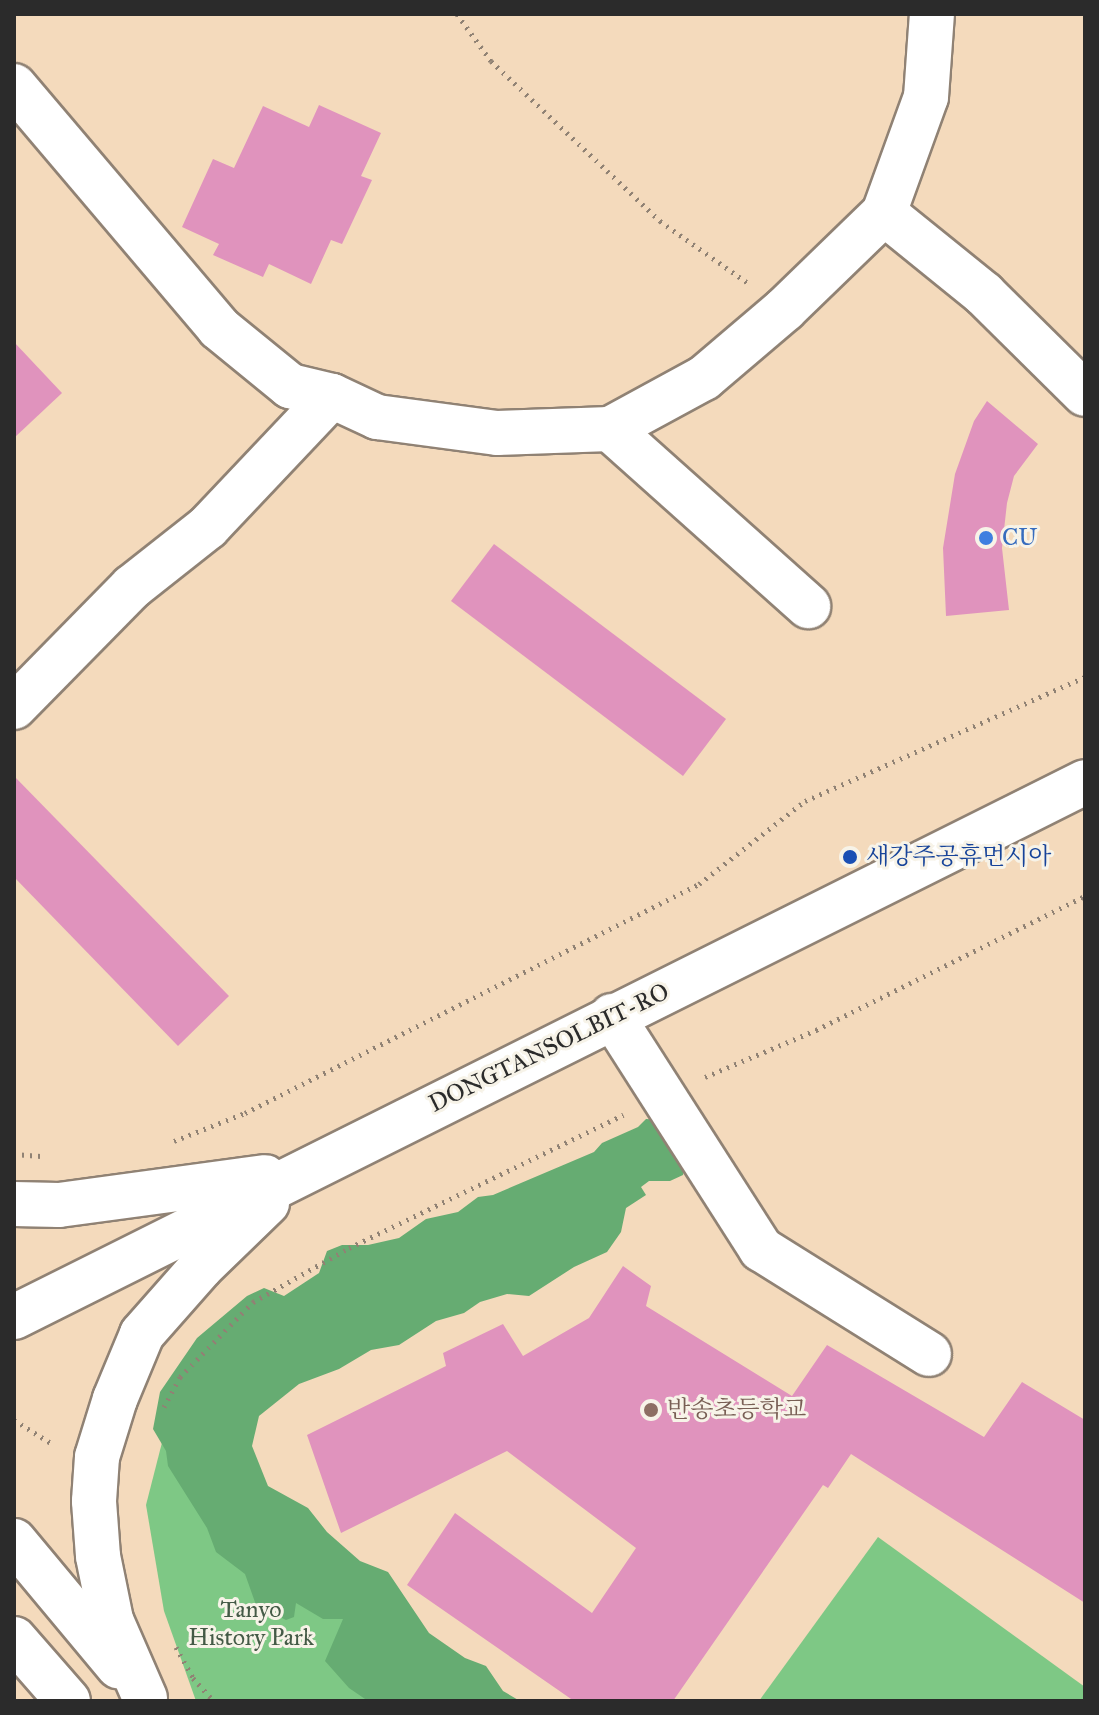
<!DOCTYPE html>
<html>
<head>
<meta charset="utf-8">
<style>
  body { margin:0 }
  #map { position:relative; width:1099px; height:1715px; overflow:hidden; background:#f4dabc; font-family:"IM FELL Great Primer","Noto Serif KR",serif }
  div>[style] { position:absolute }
  .green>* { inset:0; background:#7ec885 }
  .forest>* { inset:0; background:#66ac72 }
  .building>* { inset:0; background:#e093bd }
  .path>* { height:5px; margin-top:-2.5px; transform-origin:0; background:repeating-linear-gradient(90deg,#908274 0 2px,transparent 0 8px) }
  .roads { filter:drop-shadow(2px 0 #908274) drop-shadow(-2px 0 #908274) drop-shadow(0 2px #908274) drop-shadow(0 -2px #908274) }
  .minor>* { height:44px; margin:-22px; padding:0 22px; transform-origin:22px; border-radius:22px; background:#fff }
  .dots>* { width:22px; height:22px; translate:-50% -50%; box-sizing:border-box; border:4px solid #f7f3e8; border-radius:50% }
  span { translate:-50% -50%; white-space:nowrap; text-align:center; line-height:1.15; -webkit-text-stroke:6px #f7f3e8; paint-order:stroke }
  .shop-label { font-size:24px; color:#366cbe }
  .left { translate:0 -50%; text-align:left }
  .transit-label { font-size:24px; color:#164399 }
  .street-label { font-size:24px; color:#2b2b2b }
  .education-label { font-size:24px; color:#785e54 }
  .park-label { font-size:24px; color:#445a46 }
  .frame { position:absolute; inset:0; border:16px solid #2b2b2b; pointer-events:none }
</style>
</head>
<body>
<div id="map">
  <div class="green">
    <i style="clip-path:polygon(167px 1423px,470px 1701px,196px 1701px,164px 1611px,146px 1505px)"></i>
    <i style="clip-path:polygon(878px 1537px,1085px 1687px,1085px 1701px,759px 1701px)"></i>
  </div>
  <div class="forest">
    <i style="clip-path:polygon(646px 1119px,663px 1120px,685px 1165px,683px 1175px,670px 1181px,649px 1181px,641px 1187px,646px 1195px,626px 1208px,621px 1232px,607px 1252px,574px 1267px,529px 1296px,507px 1294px,480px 1302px,464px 1313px,436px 1321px,399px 1345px,371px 1350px,339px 1369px,299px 1384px,259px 1416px,252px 1446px,268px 1486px,308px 1508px,327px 1532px,360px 1561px,388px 1572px,429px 1633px,465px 1658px,486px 1666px,503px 1691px,520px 1701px,368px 1701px,349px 1688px,325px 1661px,343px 1619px,323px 1619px,296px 1603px,294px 1617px,286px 1620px,256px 1605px,245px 1574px,216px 1552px,207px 1528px,168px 1466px,166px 1451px,153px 1429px,160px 1392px,197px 1338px,247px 1296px,264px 1288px,284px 1296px,319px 1273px,327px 1251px,342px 1245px,368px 1245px,399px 1238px,426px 1219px,458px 1212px,478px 1197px,493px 1195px,594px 1152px,602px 1143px,638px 1127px)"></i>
  </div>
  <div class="building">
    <i style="clip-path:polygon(319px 105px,381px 133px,361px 176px,372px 180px,342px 244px,331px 240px,311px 284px,269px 264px,263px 277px,213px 255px,219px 244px,182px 227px,213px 159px,234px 168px,263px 106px,309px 127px)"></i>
    <i style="clip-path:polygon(14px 342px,62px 393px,14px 438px)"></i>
    <i style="clip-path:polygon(987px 401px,1038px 444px,1014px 476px,1007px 503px,1002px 548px,1009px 610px,946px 616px,943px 548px,955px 474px,974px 421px)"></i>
    <i style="clip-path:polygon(494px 544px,726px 719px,683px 776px,451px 601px)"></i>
    <i style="clip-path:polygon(14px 776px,229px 996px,178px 1046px,14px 877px)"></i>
    <i style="clip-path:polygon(623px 1266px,651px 1286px,646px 1306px,792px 1396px,827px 1345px,984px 1437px,1022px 1382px,1085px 1420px,1085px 1603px,851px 1454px,828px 1488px,823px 1485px,673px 1701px,574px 1701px,407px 1585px,455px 1513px,592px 1613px,636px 1548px,507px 1451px,341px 1533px,307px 1435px,446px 1366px,443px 1353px,503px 1324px,523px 1356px,589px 1318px)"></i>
  </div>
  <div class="path">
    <i style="left:457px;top:14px;width:58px;rotate:54.1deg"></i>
    <i style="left:491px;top:61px;width:233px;rotate:43.4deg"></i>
    <i style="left:660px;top:221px;width:108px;rotate:35.2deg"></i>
    <i style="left:705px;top:1077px;width:121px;rotate:-22.9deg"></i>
    <i style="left:816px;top:1030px;width:301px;rotate:-26.5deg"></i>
    <i style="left:174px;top:1141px;width:76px;rotate:-21.5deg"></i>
    <i style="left:245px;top:1113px;width:508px;rotate:-26.77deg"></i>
    <i style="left:699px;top:884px;width:135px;rotate:-38.1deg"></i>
    <i style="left:805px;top:801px;width:306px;rotate:-23.9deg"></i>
    <i style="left:14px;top:1154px;width:27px;rotate:4deg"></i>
    <i style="left:164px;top:1407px;width:34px;rotate:-62deg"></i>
    <i style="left:180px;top:1377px;width:105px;rotate:-45.8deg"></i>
    <i style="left:253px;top:1302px;width:110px;rotate:-29.4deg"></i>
    <i style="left:349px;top:1248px;width:305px;rotate:-25.9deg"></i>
    <i style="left:14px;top:1420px;width:47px;rotate:32deg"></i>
    <i style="left:176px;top:1647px;width:35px;rotate:61deg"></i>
    <i style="left:193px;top:1678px;width:31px;rotate:48deg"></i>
  </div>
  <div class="roads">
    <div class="minor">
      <i style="left:14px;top:86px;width:317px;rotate:49.7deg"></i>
      <i style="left:219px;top:328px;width:92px;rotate:39.2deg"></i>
      <i style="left:290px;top:386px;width:43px;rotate:13.4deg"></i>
      <i style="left:332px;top:396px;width:50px;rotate:25deg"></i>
      <i style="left:377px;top:417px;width:121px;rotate:7.6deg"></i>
      <i style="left:497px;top:433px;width:113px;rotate:-2deg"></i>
      <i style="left:610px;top:429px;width:107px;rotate:-28.5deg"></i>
      <i style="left:704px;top:378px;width:106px;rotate:-40.4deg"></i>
      <i style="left:785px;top:309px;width:138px;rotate:-44.1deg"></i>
      <i style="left:884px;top:213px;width:123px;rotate:-70.1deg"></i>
      <i style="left:926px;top:97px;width:83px;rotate:-85.9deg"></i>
      <i style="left:884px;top:213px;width:129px;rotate:39deg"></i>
      <i style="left:984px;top:294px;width:142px;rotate:44.7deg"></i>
      <i style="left:610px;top:429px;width:266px;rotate:41.8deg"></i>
      <i style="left:14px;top:707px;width:168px;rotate:-45.5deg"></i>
      <i style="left:132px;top:587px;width:97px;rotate:-38.3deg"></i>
      <i style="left:208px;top:527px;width:180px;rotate:-46.6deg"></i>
      <i style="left:612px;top:1016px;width:277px;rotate:57.4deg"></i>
      <i style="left:761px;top:1249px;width:198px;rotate:32deg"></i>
      <i style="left:14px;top:1204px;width:45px;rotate:1.3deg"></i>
      <i style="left:59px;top:1205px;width:208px;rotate:-7.7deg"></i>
      <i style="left:14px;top:1317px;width:1197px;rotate:-26.54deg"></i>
      <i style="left:14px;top:1541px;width:163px;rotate:50.2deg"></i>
      <i style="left:14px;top:1639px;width:82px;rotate:48.9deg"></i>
      <i style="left:145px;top:1698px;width:85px;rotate:-113.6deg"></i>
      <i style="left:111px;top:1620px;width:65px;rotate:-101.5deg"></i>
      <i style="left:98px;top:1556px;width:55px;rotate:-94.2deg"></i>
      <i style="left:94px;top:1501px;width:44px;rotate:-86.1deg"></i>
      <i style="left:97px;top:1457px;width:61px;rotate:-72.8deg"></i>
      <i style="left:115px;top:1399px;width:70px;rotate:-67.4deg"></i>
      <i style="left:142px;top:1334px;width:89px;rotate:-48.6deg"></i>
      <i style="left:201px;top:1267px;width:92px;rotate:-44.1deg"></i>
    </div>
  </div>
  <div class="dots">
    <i style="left:986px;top:538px;background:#3f7fe0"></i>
    <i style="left:850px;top:857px;background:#1a4fb4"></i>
    <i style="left:651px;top:1410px;background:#8d6e63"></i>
  </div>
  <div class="shop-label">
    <span class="left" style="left:1002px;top:538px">CU</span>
  </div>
  <div class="transit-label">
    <span class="left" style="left:866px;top:857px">새강주공휴먼시아</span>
  </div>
  <div class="street-label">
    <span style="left:549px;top:1048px;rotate:-26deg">DONGTANSOLBIT-RO</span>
  </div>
  <div class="education-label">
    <span class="left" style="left:667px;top:1410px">반송초등학교</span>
  </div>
  <div class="park-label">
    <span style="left:251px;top:1624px">Tanyo<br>History Park</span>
  </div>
  <div class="frame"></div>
</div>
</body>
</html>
